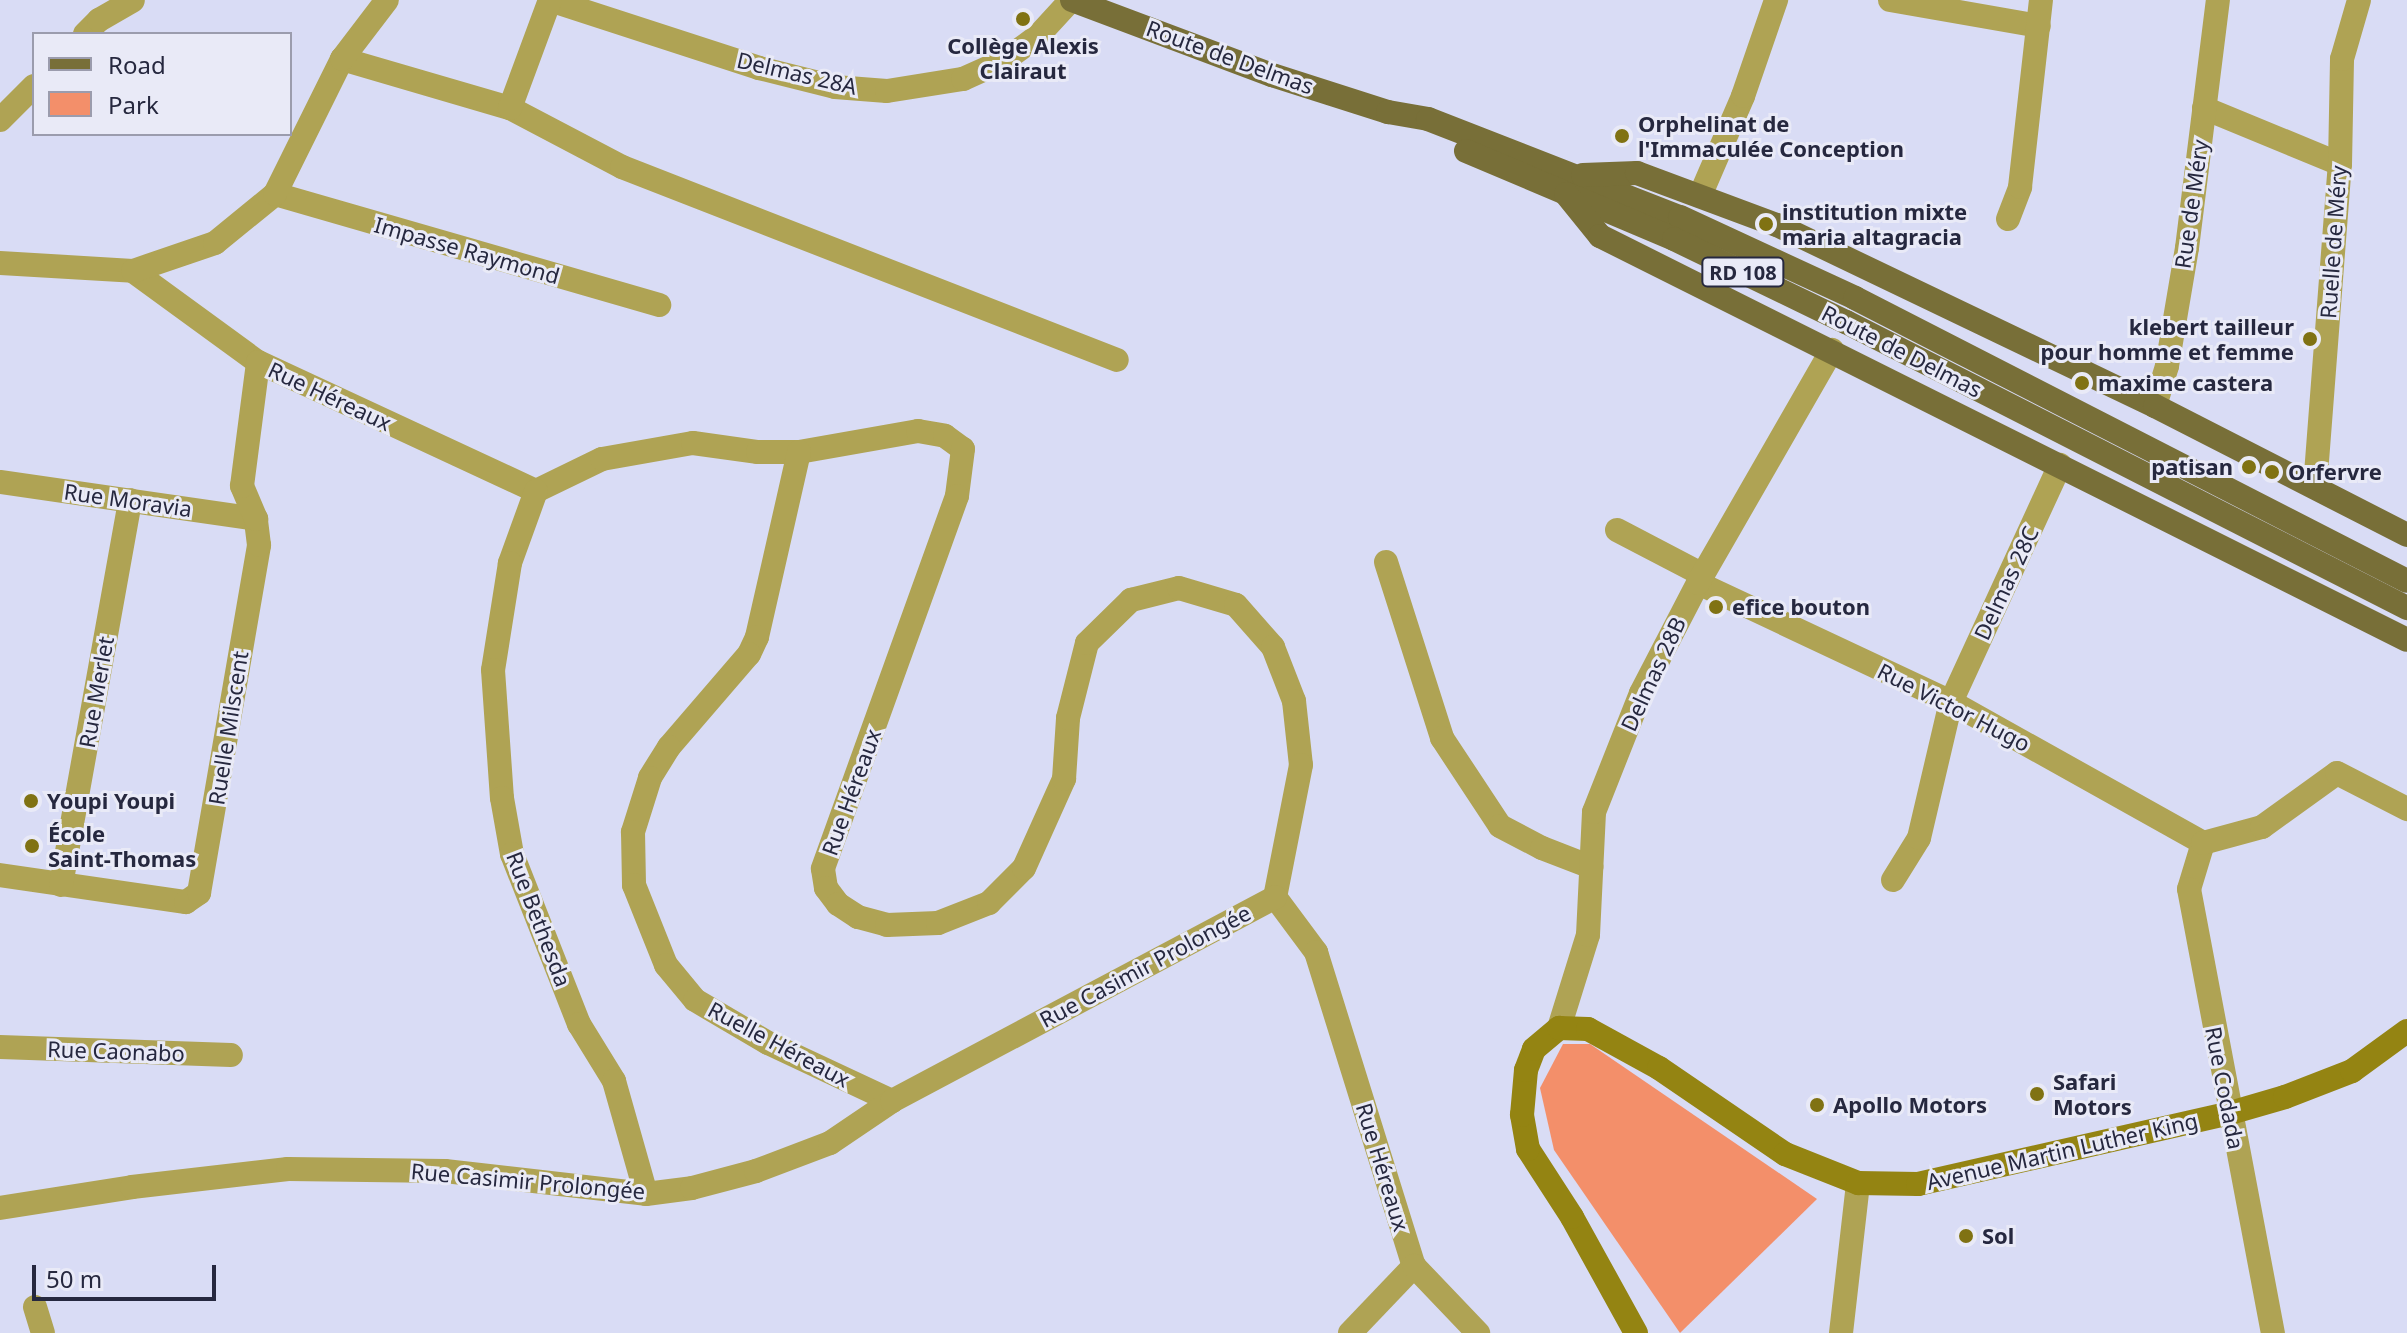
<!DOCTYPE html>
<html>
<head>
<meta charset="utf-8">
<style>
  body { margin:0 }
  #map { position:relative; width:2407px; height:1333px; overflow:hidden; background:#d9dcf5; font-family:"Noto Sans",sans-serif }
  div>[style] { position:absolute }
  .green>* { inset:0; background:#f38f6a }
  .street>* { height:24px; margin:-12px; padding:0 12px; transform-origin:12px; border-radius:12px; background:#afa354 }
  .secondary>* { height:24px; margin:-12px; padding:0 12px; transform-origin:12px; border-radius:12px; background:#948412 }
  .primary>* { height:24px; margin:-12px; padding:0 12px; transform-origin:12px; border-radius:12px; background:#786f38 }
  .dots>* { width:22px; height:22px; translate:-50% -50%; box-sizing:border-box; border:4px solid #e9eaf7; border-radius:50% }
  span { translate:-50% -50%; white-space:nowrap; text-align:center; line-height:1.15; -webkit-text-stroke:6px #e9eaf7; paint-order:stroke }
  .shield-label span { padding:2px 6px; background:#e9eaf7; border:2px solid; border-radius:6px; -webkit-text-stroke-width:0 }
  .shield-label { font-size:20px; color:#26283f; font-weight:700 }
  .poi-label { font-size:22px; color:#26283f; font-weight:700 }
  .left { translate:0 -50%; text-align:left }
  .right { translate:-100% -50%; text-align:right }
  .street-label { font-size:22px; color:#26283f }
  .legend { position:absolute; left:32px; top:32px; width:260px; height:104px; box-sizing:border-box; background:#e9eaf7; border:2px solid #9b9cad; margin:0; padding:10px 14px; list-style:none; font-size:24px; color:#26283f }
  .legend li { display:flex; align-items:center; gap:16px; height:40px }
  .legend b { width:40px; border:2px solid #9b9cad }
  .scale { position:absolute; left:32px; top:1265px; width:184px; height:36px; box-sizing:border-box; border:4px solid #26283f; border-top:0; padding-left:10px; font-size:24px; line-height:28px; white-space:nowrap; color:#26283f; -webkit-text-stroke:6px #e9eaf7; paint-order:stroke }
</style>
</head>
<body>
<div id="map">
  <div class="green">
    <i style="clip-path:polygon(1563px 1044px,1590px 1044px,1817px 1199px,1680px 1333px,1554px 1150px,1540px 1088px)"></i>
  </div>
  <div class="street">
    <i style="left:550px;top:0;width:220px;rotate:18deg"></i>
    <i style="left:759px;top:68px;width:78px;rotate:14deg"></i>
    <i style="left:835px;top:87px;width:52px;rotate:4.4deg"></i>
    <i style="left:887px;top:91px;width:77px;rotate:-9deg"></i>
    <i style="left:963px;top:79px;width:46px;rotate:-24.3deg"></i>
    <i style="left:1005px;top:60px;width:39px;rotate:-36deg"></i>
    <i style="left:1037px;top:37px;width:50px;rotate:-47.4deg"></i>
    <i style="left:1890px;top:0;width:151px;rotate:9.9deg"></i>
    <i style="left:85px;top:34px;width:20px;rotate:-45deg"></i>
    <i style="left:99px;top:20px;width:39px;rotate:-30deg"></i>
    <i style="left:342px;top:59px;width:175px;rotate:16.3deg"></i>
    <i style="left:510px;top:108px;width:127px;rotate:27.8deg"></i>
    <i style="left:622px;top:167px;width:531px;rotate:21.3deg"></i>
    <i style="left:510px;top:108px;width:115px;rotate:-69.7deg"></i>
    <i style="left:2204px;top:108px;width:147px;rotate:22.4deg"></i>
    <i style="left:0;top:120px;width:48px;rotate:-45deg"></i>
    <i style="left:275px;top:194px;width:400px;rotate:16.1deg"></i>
    <i style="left:1700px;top:196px;width:109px;rotate:-66.7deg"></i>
    <i style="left:1743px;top:96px;width:102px;rotate:-71deg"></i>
    <i style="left:2008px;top:219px;width:34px;rotate:-69deg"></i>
    <i style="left:2020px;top:187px;width:188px;rotate:-83.6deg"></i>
    <i style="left:0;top:263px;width:133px;rotate:3.4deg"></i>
    <i style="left:133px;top:271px;width:155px;rotate:36.1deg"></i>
    <i style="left:258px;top:362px;width:306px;rotate:24.9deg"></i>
    <i style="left:536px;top:491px;width:73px;rotate:-25.9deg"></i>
    <i style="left:602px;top:459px;width:92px;rotate:-10deg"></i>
    <i style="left:693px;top:443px;width:66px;rotate:7.9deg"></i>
    <i style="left:758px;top:452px;width:41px"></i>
    <i style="left:799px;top:452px;width:121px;rotate:-10deg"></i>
    <i style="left:918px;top:431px;width:27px;rotate:10deg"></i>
    <i style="left:945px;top:436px;width:22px;rotate:36deg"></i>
    <i style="left:963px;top:449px;width:47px;rotate:97.3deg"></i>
    <i style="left:957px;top:496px;width:396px;rotate:109.8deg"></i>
    <i style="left:823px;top:869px;width:19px;rotate:81deg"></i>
    <i style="left:826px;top:888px;width:20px;rotate:53deg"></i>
    <i style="left:838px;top:904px;width:24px;rotate:33deg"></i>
    <i style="left:858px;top:917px;width:30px;rotate:15deg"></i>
    <i style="left:887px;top:925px;width:51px;rotate:-2.2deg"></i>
    <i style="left:938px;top:923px;width:55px;rotate:-21.4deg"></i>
    <i style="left:989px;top:903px;width:49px;rotate:-45deg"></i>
    <i style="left:1024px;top:868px;width:98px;rotate:-65.8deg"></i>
    <i style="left:1064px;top:779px;width:61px;rotate:-86.2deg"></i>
    <i style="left:1068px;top:718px;width:77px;rotate:-75.8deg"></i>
    <i style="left:1087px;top:643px;width:62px;rotate:-44.3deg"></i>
    <i style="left:1131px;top:600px;width:49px;rotate:-14deg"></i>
    <i style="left:1179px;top:588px;width:59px;rotate:16.6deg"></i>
    <i style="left:1236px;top:605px;width:56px;rotate:48.6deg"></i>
    <i style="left:1273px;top:647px;width:58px;rotate:68.7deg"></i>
    <i style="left:1294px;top:701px;width:64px;rotate:83.8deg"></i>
    <i style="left:1301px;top:765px;width:135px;rotate:101.1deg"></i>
    <i style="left:1275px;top:897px;width:69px;rotate:53.3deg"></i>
    <i style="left:1316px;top:952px;width:329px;rotate:72.7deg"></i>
    <i style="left:133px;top:271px;width:87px;rotate:-18.9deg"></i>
    <i style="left:215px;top:243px;width:77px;rotate:-39.2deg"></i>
    <i style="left:275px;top:194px;width:151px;rotate:-63.6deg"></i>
    <i style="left:342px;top:59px;width:74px;rotate:-52.7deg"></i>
    <i style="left:2155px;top:406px;width:42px;rotate:-73.3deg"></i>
    <i style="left:2167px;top:366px;width:120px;rotate:-80.4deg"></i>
    <i style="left:2187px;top:248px;width:250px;rotate:-82.9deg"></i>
    <i style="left:799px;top:452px;width:190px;rotate:102.8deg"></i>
    <i style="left:757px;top:637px;width:19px;rotate:115deg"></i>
    <i style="left:749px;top:654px;width:123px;rotate:130.7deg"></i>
    <i style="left:669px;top:747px;width:36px;rotate:122deg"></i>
    <i style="left:650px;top:778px;width:57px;rotate:107.5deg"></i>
    <i style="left:633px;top:832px;width:53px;rotate:88.9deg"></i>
    <i style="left:634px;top:885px;width:86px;rotate:68.2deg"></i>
    <i style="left:666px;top:965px;width:45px;rotate:50.4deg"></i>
    <i style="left:695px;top:1000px;width:85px;rotate:30.5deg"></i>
    <i style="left:768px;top:1043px;width:137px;rotate:25.1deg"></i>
    <i style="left:0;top:482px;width:259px;rotate:8.2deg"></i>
    <i style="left:2315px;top:487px;width:324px;rotate:-85.6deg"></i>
    <i style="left:2340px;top:164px;width:105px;rotate:-88.9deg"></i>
    <i style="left:2342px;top:59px;width:61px;rotate:-73.9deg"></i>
    <i style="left:536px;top:491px;width:77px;rotate:109.9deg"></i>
    <i style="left:510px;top:563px;width:108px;rotate:99deg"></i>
    <i style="left:493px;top:670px;width:128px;rotate:86deg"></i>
    <i style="left:502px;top:798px;width:57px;rotate:79.9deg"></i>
    <i style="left:512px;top:854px;width:183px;rotate:68.5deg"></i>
    <i style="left:579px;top:1024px;width:67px;rotate:58.4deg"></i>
    <i style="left:614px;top:1081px;width:117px;rotate:74.2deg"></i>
    <i style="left:1617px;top:530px;width:97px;rotate:27.6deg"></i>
    <i style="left:1386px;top:562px;width:185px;rotate:72.3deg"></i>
    <i style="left:1442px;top:738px;width:105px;rotate:56.6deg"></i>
    <i style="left:1500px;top:826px;width:47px;rotate:27.6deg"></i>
    <i style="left:1542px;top:848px;width:53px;rotate:21.2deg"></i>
    <i style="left:1698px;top:583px;width:280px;rotate:25.2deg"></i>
    <i style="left:1951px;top:702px;width:289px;rotate:29.2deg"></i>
    <i style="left:2203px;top:843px;width:48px;rotate:106.9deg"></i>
    <i style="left:2189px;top:889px;width:452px;rotate:79.3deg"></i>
    <i style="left:2203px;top:843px;width:61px;rotate:-15.2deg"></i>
    <i style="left:2262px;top:827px;width:92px;rotate:-35.8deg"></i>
    <i style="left:2337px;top:773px;width:79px;rotate:27.2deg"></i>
    <i style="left:0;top:875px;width:188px;rotate:8.3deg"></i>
    <i style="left:186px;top:902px;width:16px;rotate:-35deg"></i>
    <i style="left:199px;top:893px;width:353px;rotate:-80.2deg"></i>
    <i style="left:259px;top:545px;width:26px;rotate:-97deg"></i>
    <i style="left:256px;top:519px;width:36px;rotate:-113deg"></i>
    <i style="left:242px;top:486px;width:125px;rotate:-82.6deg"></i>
    <i style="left:1893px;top:880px;width:49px;rotate:-58.2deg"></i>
    <i style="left:1919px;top:838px;width:140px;rotate:-76.8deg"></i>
    <i style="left:1951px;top:702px;width:261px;rotate:-65.3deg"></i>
    <i style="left:61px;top:885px;width:391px;rotate:-79.8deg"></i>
    <i style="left:1559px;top:1028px;width:97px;rotate:-72.7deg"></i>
    <i style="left:1588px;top:935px;width:123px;rotate:-87.2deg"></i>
    <i style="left:1594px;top:812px;width:128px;rotate:-68.4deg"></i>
    <i style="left:1641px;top:693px;width:124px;rotate:-62.6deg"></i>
    <i style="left:1698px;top:583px;width:269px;rotate:-60.1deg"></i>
    <i style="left:0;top:1047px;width:231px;rotate:2deg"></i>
    <i style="left:0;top:1208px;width:134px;rotate:-9deg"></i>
    <i style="left:132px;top:1187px;width:157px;rotate:-6.6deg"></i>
    <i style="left:288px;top:1169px;width:157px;rotate:0.7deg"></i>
    <i style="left:445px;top:1171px;width:202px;rotate:6.5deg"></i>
    <i style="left:646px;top:1194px;width:46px;rotate:-7.4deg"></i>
    <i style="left:692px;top:1188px;width:66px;rotate:-14.9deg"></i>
    <i style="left:756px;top:1171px;width:79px;rotate:-20.7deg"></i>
    <i style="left:830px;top:1143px;width:75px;rotate:-34.1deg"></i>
    <i style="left:892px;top:1101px;width:434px;rotate:-28deg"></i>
    <i style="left:35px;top:1307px;width:27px;rotate:73deg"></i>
    <i style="left:1350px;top:1333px;width:93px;rotate:-46.3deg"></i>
    <i style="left:1414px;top:1266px;width:93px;rotate:46.3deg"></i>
    <i style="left:1841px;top:1333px;width:151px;rotate:-83.5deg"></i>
  </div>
  <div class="secondary">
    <i style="left:1636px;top:1333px;width:132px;rotate:-118.9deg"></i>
    <i style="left:1572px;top:1217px;width:81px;rotate:-122.9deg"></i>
    <i style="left:1528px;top:1149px;width:35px;rotate:-100deg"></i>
    <i style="left:1522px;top:1115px;width:45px;rotate:-84.9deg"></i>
    <i style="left:1526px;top:1070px;width:22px;rotate:-69deg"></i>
    <i style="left:1534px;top:1049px;width:33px;rotate:-40deg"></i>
    <i style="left:1559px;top:1028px;width:29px;rotate:2deg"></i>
    <i style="left:1588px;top:1029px;width:81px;rotate:28.8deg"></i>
    <i style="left:1659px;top:1068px;width:153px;rotate:34.3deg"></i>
    <i style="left:1785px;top:1154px;width:79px;rotate:21.7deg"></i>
    <i style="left:1858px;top:1183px;width:60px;rotate:1deg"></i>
    <i style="left:1918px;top:1184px;width:320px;rotate:-12.8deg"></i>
    <i style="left:2230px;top:1113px;width:57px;rotate:-16.2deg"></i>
    <i style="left:2285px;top:1097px;width:72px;rotate:-21.2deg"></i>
    <i style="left:2352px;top:1071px;width:68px;rotate:-36deg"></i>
  </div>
  <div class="primary">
    <i style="left:1072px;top:0;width:214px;rotate:20.6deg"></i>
    <i style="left:1272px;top:75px;width:122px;rotate:17.7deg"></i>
    <i style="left:1388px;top:112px;width:41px;rotate:9.9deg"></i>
    <i style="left:1428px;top:119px;width:270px;rotate:21.3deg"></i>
    <i style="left:1680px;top:217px;width:193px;rotate:24.8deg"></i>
    <i style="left:1855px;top:298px;width:620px;rotate:27.14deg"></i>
    <i style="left:1466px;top:151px;width:226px;rotate:22.9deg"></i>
    <i style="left:1674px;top:239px;width:191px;rotate:25.8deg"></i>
    <i style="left:1846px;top:322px;width:630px;rotate:27.01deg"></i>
    <i style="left:1583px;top:175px;width:54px;rotate:-2.1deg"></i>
    <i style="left:1637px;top:173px;width:149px;rotate:20.4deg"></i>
    <i style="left:1777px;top:225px;width:419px;rotate:25.6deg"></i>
    <i style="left:2155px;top:406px;width:283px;rotate:27.1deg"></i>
    <i style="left:1566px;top:194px;width:54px;rotate:51deg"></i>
    <i style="left:1600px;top:236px;width:902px;rotate:26.59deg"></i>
  </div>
  <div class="dots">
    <i style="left:1023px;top:19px;background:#807213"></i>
    <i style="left:1622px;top:136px;background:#807213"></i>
    <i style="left:1766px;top:224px;background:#807213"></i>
    <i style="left:2310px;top:339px;background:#807213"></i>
    <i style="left:2082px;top:383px;background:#807213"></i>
    <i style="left:2249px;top:467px;background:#807213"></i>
    <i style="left:2272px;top:472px;background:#807213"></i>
    <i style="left:1716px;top:607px;background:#807213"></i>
    <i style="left:31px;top:801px;background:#807213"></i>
    <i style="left:32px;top:846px;background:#807213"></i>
    <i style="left:2037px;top:1094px;background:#807213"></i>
    <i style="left:1817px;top:1105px;background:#807213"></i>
    <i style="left:1966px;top:1236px;background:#807213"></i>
  </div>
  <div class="shield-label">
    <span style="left:1743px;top:272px">RD 108</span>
  </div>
  <div class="poi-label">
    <span style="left:1023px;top:58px">Collège Alexis<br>Clairaut</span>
    <span class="left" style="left:1638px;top:136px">Orphelinat de<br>l'Immaculée Conception</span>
    <span class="left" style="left:1782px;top:224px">institution mixte<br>maria altagracia</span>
    <span class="right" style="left:2294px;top:339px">klebert tailleur<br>pour homme et femme</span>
    <span class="left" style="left:2098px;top:383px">maxime castera</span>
    <span class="right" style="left:2233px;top:467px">patisan</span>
    <span class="left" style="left:2288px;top:472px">Orfervre</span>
    <span class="left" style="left:1732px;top:607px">efice bouton</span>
    <span class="left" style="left:47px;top:801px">Youpi Youpi</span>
    <span class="left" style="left:48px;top:846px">École<br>Saint-Thomas</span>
    <span class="left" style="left:2053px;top:1094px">Safari<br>Motors</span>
    <span class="left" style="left:1833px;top:1105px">Apollo Motors</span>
    <span class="left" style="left:1982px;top:1236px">Sol</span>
  </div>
  <div class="street-label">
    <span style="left:1230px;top:57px;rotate:20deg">Route de Delmas</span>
    <span style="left:797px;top:73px;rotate:13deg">Delmas 28A</span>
    <span style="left:2191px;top:204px;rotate:-82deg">Rue de Méry</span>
    <span style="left:2333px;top:242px;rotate:-86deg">Ruelle de Méry</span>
    <span style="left:467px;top:250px;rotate:16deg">Impasse Raymond</span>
    <span style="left:1902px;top:351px;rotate:27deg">Route de Delmas</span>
    <span style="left:330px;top:396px;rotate:25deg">Rue Héreaux</span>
    <span style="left:128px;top:500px;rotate:8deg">Rue Moravia</span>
    <span style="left:2006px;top:583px;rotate:-65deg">Delmas 28C</span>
    <span style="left:1653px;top:674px;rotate:-65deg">Delmas 28B</span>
    <span style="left:96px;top:692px;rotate:-80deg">Rue Merlet</span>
    <span style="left:1954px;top:707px;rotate:27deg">Rue Victor Hugo</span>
    <span style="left:228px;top:728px;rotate:-81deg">Ruelle Milscent</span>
    <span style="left:851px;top:792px;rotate:-70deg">Rue Héreaux</span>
    <span style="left:539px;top:919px;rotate:69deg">Rue Bethesda</span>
    <span style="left:1145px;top:966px;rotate:-28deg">Rue Casimir Prolongée</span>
    <span style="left:779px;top:1044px;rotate:28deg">Ruelle Héreaux</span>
    <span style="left:116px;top:1051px;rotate:2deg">Rue Caonabo</span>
    <span style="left:2225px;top:1088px;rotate:79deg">Rue Codada</span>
    <span style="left:2062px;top:1151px;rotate:-13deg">Avenue Martin Luther King</span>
    <span style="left:1383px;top:1167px;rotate:73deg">Rue Héreaux</span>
    <span style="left:528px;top:1181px;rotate:5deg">Rue Casimir Prolongée</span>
  </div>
  <ul class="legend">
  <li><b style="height:10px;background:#786f38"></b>Road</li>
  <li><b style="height:22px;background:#f38f6a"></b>Park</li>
  </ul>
  <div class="scale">50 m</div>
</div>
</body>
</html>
